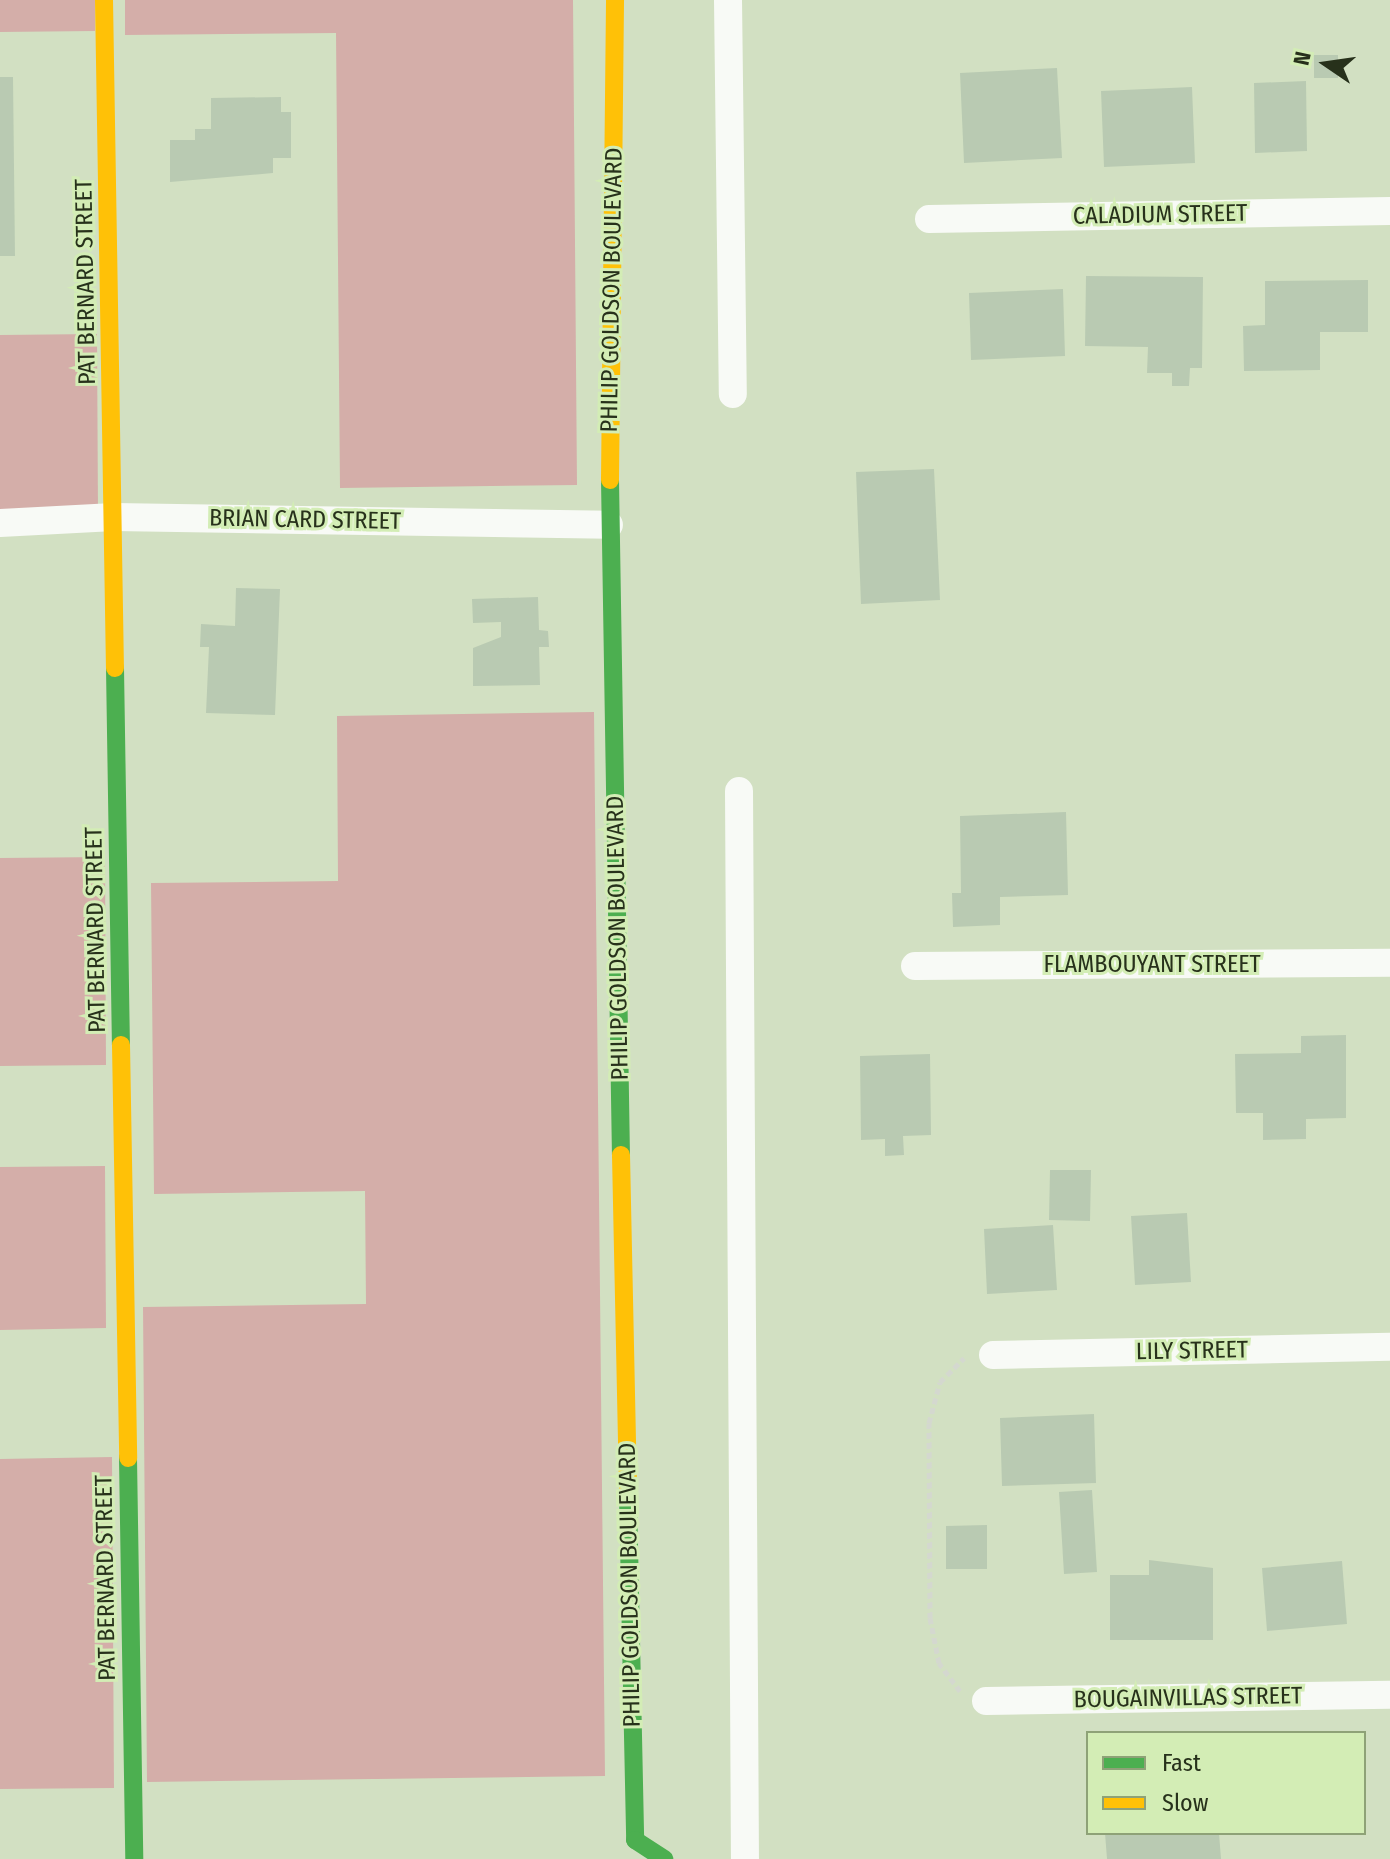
<!DOCTYPE html>
<html>
<head>
<meta charset="utf-8">
<style>
  body { margin:0 }
  #map { position:relative; width:1390px; height:1859px; overflow:hidden; background:#d2e0c2; font-family:"Fira Sans Condensed",sans-serif }
  div>[style] { position:absolute }
  .forest>* { inset:0; background:#d4aea9 }
  .building>* { inset:0; background:#b9cab2 }
  .path>* { height:5px; margin-top:-2.5px; transform-origin:0; background:repeating-linear-gradient(90deg,#d4d8cf 0 6px,transparent 0 10px) }
  .street>* { height:28px; margin:-14px; padding:0 14px; transform-origin:14px; border-radius:14px; background:#f8faf6 }
  .fast>* { height:18px; margin:-9px; padding:0 9px; transform-origin:9px; border-radius:9px; background:#4caf50 }
  .slow>* { height:18px; margin:-9px; padding:0 9px; transform-origin:9px; border-radius:9px; background:#ffc107 }
  span { translate:-50% -50%; white-space:nowrap; text-align:center; line-height:1.15; -webkit-text-stroke:6px #d3edb5; paint-order:stroke }
  .street-label { font-size:24px; color:#27311b }
  .legend { position:absolute; left:1086px; top:1731px; width:280px; height:104px; box-sizing:border-box; background:#d3edb5; border:2px solid #8ea277; margin:0; padding:10px 14px; list-style:none; font-size:24px; color:#27311b }
  .legend li { display:flex; align-items:center; gap:16px; height:40px }
  .legend b { width:40px; border:2px solid #8ea277 }
  .north { position:absolute; left:1286px; top:24px; width:80px; height:80px; -webkit-text-stroke:6px #d3edb5; paint-order:stroke; rotate:283deg; font-size:22px; font-weight:700; line-height:32px; text-align:center; color:#27311b }
  .north::after { content:''; display:block; margin:auto; width:28px; height:36px; background:#27311b; clip-path:polygon(50% 0,100% 100%,50% 72%,0 100%) }
</style>
</head>
<body>
<div id="map">
  <div class="forest">
    <i style="clip-path:polygon(0 0,95px 0,95px 31px,0 32px)"></i>
    <i style="clip-path:polygon(125px 0,573px 0,577px 485px,340px 488px,336px 33px,125px 35px)"></i>
    <i style="clip-path:polygon(97px 334px,98px 511px,0 512px,0 335px)"></i>
    <i style="clip-path:polygon(594px 712px,605px 1776px,147px 1782px,143px 1307px,366px 1304px,365px 1191px,154px 1194px,151px 883px,338px 881px,337px 716px)"></i>
    <i style="clip-path:polygon(105px 857px,106px 1065px,0 1066px,0 858px)"></i>
    <i style="clip-path:polygon(105px 1166px,106px 1328px,0 1330px,0 1167px)"></i>
    <i style="clip-path:polygon(112px 1457px,114px 1788px,0 1789px,0 1459px)"></i>
  </div>
  <div class="building">
    <i style="clip-path:polygon(1314px 55px,1338px 55px,1338px 78px,1314px 78px)"></i>
    <i style="clip-path:polygon(1057px 68px,1062px 158px,964px 163px,960px 73px)"></i>
    <i style="clip-path:polygon(0 77px,13px 77px,15px 256px,0 256px)"></i>
    <i style="clip-path:polygon(1306px 81px,1307px 151px,1255px 153px,1254px 83px)"></i>
    <i style="clip-path:polygon(1192px 87px,1195px 163px,1104px 167px,1101px 91px)"></i>
    <i style="clip-path:polygon(281px 97px,281px 112px,291px 112px,291px 158px,273px 158px,273px 173px,170px 182px,170px 140px,195px 140px,195px 129px,211px 129px,211px 98px)"></i>
    <i style="clip-path:polygon(1086px 276px,1203px 277px,1202px 368px,1190px 368px,1189px 386px,1172px 386px,1172px 373px,1147px 373px,1148px 347px,1085px 346px)"></i>
    <i style="clip-path:polygon(1368px 280px,1368px 332px,1320px 332px,1320px 370px,1244px 371px,1243px 326px,1265px 325px,1265px 281px)"></i>
    <i style="clip-path:polygon(1063px 289px,1065px 356px,971px 360px,969px 293px)"></i>
    <i style="clip-path:polygon(934px 469px,940px 600px,861px 604px,856px 472px)"></i>
    <i style="clip-path:polygon(236px 588px,280px 589px,275px 715px,206px 713px,209px 647px,200px 647px,201px 624px,235px 626px)"></i>
    <i style="clip-path:polygon(538px 597px,539px 630px,548px 631px,549px 647px,539px 647px,540px 685px,473px 686px,473px 648px,501px 637px,501px 622px,473px 623px,472px 599px)"></i>
    <i style="clip-path:polygon(1066px 812px,1068px 895px,1000px 897px,1000px 925px,953px 927px,952px 893px,961px 893px,960px 816px)"></i>
    <i style="clip-path:polygon(1346px 1035px,1346px 1118px,1306px 1119px,1306px 1139px,1263px 1140px,1263px 1113px,1236px 1113px,1235px 1054px,1301px 1053px,1301px 1036px)"></i>
    <i style="clip-path:polygon(930px 1054px,931px 1135px,903px 1136px,904px 1155px,885px 1156px,885px 1139px,861px 1140px,860px 1056px)"></i>
    <i style="clip-path:polygon(1050px 1170px,1091px 1170px,1090px 1221px,1049px 1220px)"></i>
    <i style="clip-path:polygon(1187px 1213px,1191px 1282px,1135px 1285px,1131px 1216px)"></i>
    <i style="clip-path:polygon(1053px 1225px,1057px 1290px,987px 1294px,984px 1229px)"></i>
    <i style="clip-path:polygon(1094px 1414px,1096px 1483px,1002px 1486px,1000px 1418px)"></i>
    <i style="clip-path:polygon(1092px 1490px,1097px 1572px,1064px 1574px,1059px 1492px)"></i>
    <i style="clip-path:polygon(987px 1525px,987px 1569px,946px 1569px,946px 1526px)"></i>
    <i style="clip-path:polygon(1149px 1560px,1213px 1568px,1213px 1640px,1110px 1640px,1110px 1575px,1149px 1575px)"></i>
    <i style="clip-path:polygon(1342px 1561px,1347px 1624px,1267px 1631px,1262px 1568px)"></i>
    <i style="clip-path:polygon(1105px 1833px,1219px 1833px,1221px 1859px,1107px 1859px)"></i>
  </div>
  <div class="path">
    <i style="left:960px;top:1691px;width:35px;rotate:-127deg"></i>
    <i style="left:939px;top:1663px;width:46px;rotate:-101.3deg"></i>
    <i style="left:930px;top:1618px;width:195px;rotate:-90.3deg"></i>
    <i style="left:929px;top:1423px;width:42px;rotate:-75deg"></i>
    <i style="left:940px;top:1382px;width:34px;rotate:-45deg"></i>
  </div>
  <div class="street">
    <i style="left:728px;top:0;width:394px;rotate:89.3deg"></i>
    <i style="left:929px;top:219px;width:461px;rotate:-1deg"></i>
    <i style="left:0;top:523px;width:114px;rotate:-3deg"></i>
    <i style="left:114px;top:517px;width:495px;rotate:0.9deg"></i>
    <i style="left:739px;top:791px;width:1068px;rotate:89.68deg"></i>
    <i style="left:915px;top:966px;width:475px;rotate:-0.4deg"></i>
    <i style="left:993px;top:1355px;width:397px;rotate:-1.2deg"></i>
    <i style="left:986px;top:1701px;width:404px;rotate:-0.9deg"></i>
  </div>
  <div class="fast">
    <i style="left:610px;top:480px;width:675px;rotate:89.07deg"></i>
    <i style="left:115px;top:668px;width:377px;rotate:89.1deg"></i>
    <i style="left:128px;top:1458px;width:401px;rotate:89.1deg"></i>
    <i style="left:628px;top:1497px;width:343px;rotate:88.8deg"></i>
    <i style="left:635px;top:1840px;width:35px;rotate:33deg"></i>
  </div>
  <div class="slow">
    <i style="left:104px;top:0;width:668px;rotate:89.06deg"></i>
    <i style="left:610px;top:480px;width:480px;rotate:-89.4deg"></i>
    <i style="left:121px;top:1045px;width:413px;rotate:89deg"></i>
    <i style="left:621px;top:1155px;width:342px;rotate:88.8deg"></i>
  </div>
  <div class="street-label">
    <span style="left:1160px;top:215px;rotate:-1deg">CALADIUM STREET</span>
    <span style="left:86px;top:282px;rotate:-91deg">PAT BERNARD STREET</span>
    <span style="left:612px;top:290px;rotate:-89deg">PHILIP GOLDSON BOULEVARD</span>
    <span style="left:305px;top:520px;rotate:1deg">BRIAN CARD STREET</span>
    <span style="left:96px;top:930px;rotate:-91deg">PAT BERNARD STREET</span>
    <span style="left:618px;top:938px;rotate:-91deg">PHILIP GOLDSON BOULEVARD</span>
    <span style="left:1152px;top:965px">FLAMBOUYANT STREET</span>
    <span style="left:1192px;top:1351px;rotate:-1deg">LILY STREET</span>
    <span style="left:106px;top:1578px;rotate:-91deg">PAT BERNARD STREET</span>
    <span style="left:630px;top:1585px;rotate:-91deg">PHILIP GOLDSON BOULEVARD</span>
    <span style="left:1188px;top:1698px;rotate:-1deg">BOUGAINVILLAS STREET</span>
  </div>
  <ul class="legend">
  <li><b style="height:10px;background:#4caf50"></b>Fast</li>
  <li><b style="height:10px;background:#ffc107"></b>Slow</li>
  </ul>
  <div class="north">N</div>
</div>
</body>
</html>
